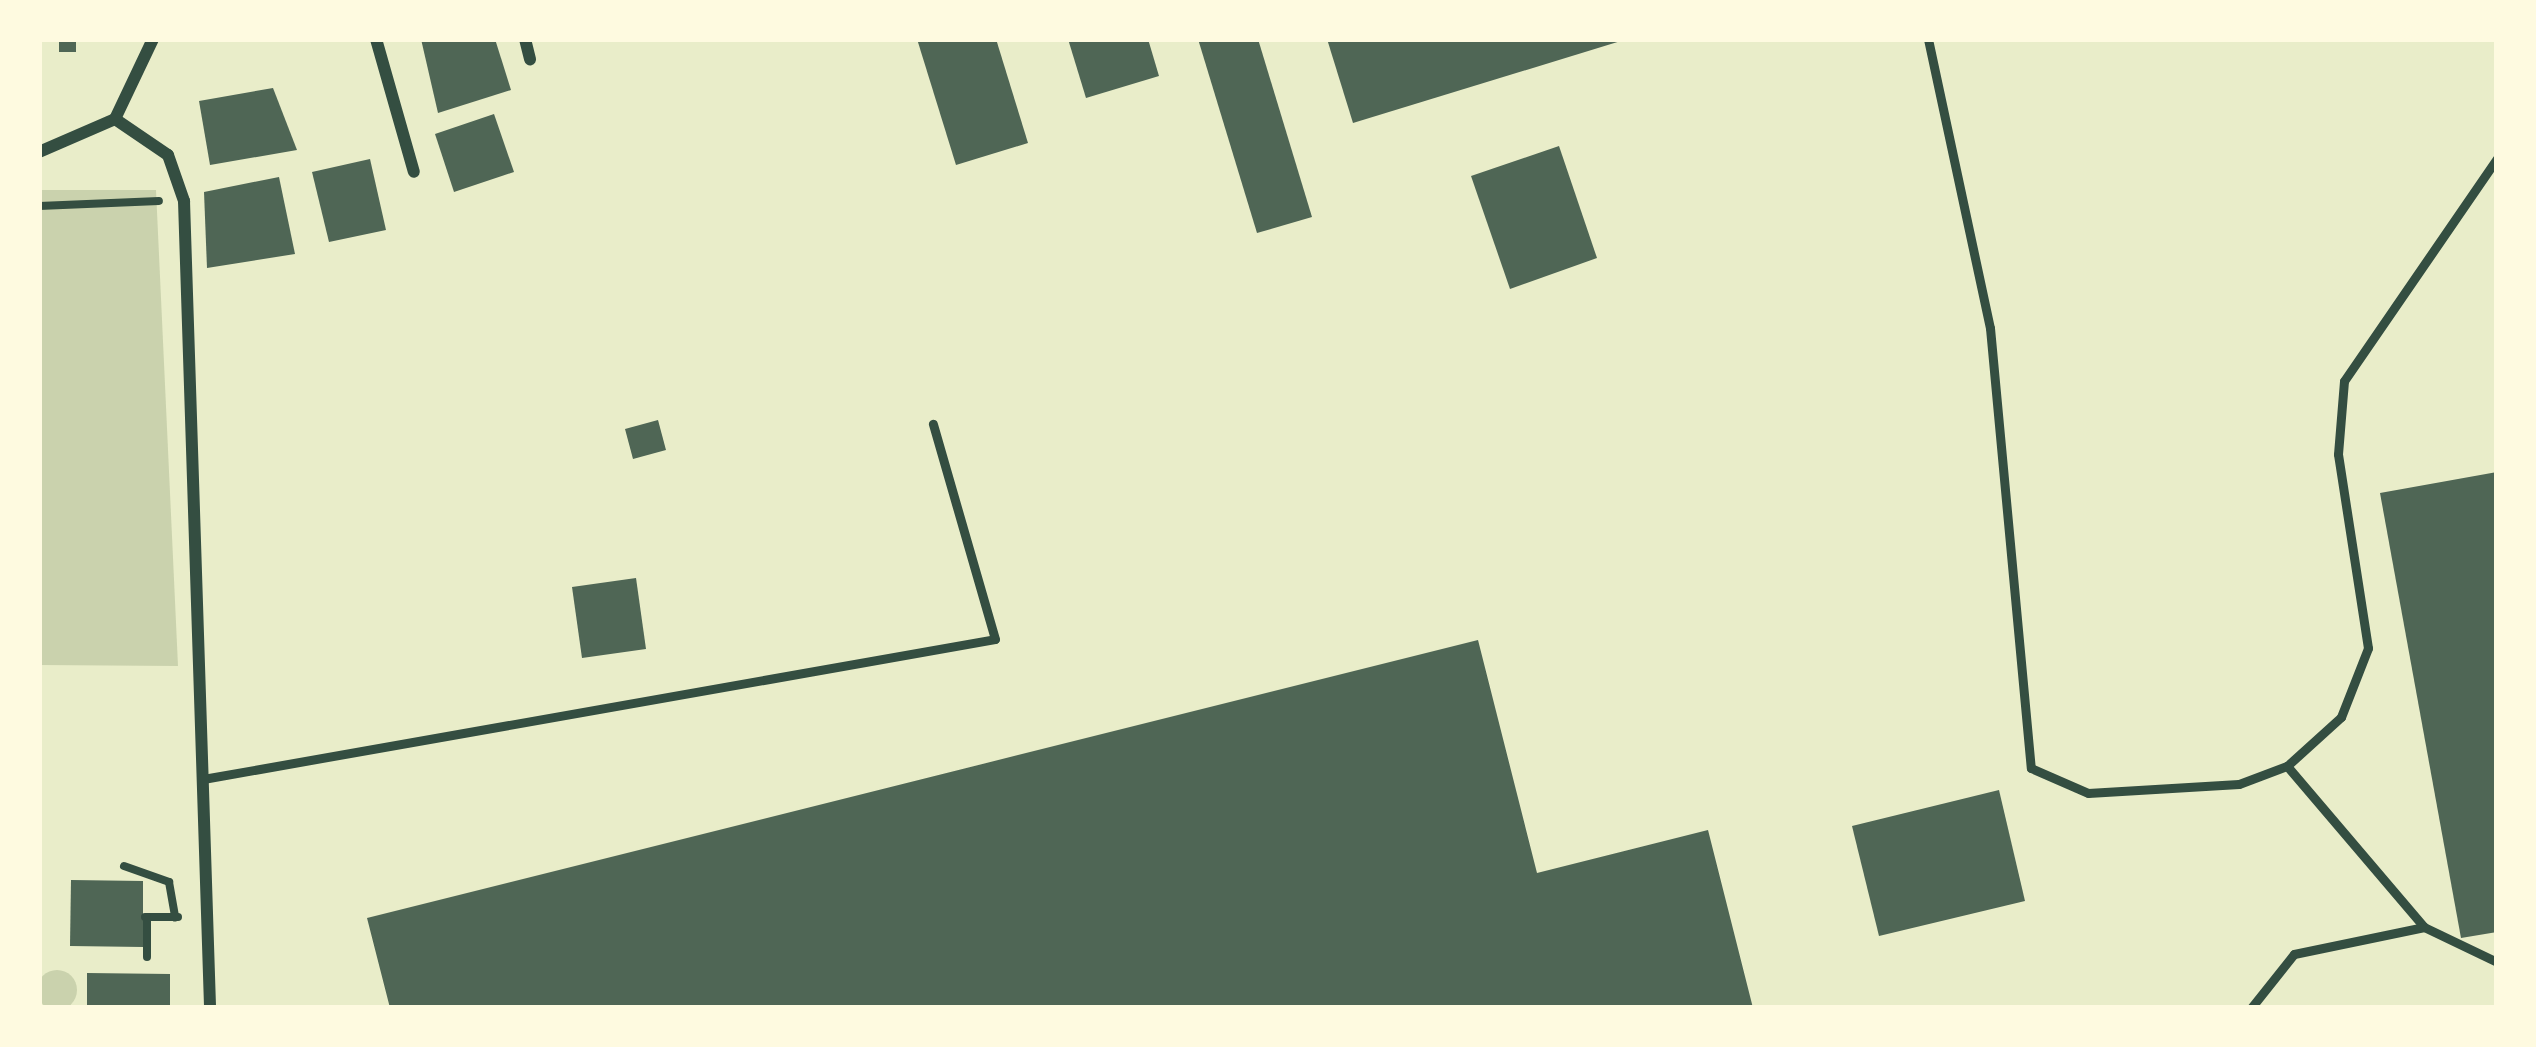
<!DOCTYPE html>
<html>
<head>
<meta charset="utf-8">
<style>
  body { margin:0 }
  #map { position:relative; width:2536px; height:1047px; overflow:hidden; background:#e9edc9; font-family:Commissioner,sans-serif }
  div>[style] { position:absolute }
  .green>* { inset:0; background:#cad2ad }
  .round { border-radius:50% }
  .building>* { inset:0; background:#4f6655 }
  .path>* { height:8px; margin:-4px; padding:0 4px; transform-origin:4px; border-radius:4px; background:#344e41 }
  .service>* { height:9px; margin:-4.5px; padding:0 4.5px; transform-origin:4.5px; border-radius:4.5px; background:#344e41 }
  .minor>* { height:12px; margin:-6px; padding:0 6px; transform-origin:6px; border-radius:6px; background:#344e41 }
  span { translate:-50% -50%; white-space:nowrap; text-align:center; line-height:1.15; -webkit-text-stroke:9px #fefae0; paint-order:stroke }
  .frame { position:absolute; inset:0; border:42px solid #fefae0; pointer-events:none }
</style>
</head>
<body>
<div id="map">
  <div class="green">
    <i style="clip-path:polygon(39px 190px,156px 190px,178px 666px,39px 665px)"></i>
    <i class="round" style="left:37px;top:970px;width:40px;height:40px"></i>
  </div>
  <div class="building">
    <i style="clip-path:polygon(59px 39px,76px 39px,76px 52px,59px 52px)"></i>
    <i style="clip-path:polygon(421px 39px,495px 39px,511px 90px,438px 113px)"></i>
    <i style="clip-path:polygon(917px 39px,996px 39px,1028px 143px,956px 165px)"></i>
    <i style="clip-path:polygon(1068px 39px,1148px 39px,1159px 76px,1086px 98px)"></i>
    <i style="clip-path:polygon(1198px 39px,1258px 39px,1312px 217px,1257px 233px)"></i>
    <i style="clip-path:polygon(1327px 39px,1624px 39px,1624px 40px,1353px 123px)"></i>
    <i style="clip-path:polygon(273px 88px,297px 150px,210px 165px,199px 101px)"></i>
    <i style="clip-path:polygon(494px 114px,514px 172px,454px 192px,435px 134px)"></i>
    <i style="clip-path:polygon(1559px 146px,1597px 258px,1510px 289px,1471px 176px)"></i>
    <i style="clip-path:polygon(370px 159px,386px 230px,329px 242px,312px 172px)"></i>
    <i style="clip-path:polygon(279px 177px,295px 254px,207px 268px,204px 192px)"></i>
    <i style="clip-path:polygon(658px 420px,666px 450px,633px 459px,625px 429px)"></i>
    <i style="clip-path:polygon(2497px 472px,2497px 932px,2461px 938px,2380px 493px)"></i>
    <i style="clip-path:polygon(636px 578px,646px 649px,582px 658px,572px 587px)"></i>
    <i style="clip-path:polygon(1478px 640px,1537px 873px,1708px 830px,1753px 1008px,390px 1008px,367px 918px)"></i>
    <i style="clip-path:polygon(1999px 790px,2025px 901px,1879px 936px,1852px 826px)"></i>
    <i style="clip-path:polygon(71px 880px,143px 881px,143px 947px,70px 946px)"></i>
    <i style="clip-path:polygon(87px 973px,170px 974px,170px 1008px,87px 1008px)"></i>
  </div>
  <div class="path">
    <i style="left:39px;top:206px;width:120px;rotate:-2.4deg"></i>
    <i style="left:124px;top:866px;width:48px;rotate:19.6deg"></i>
    <i style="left:169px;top:882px;width:36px;rotate:80deg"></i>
    <i style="left:145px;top:917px;width:33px"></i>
    <i style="left:147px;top:957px;width:40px;rotate:-90deg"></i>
  </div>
  <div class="service">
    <i style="left:1928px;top:39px;width:296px;rotate:77.9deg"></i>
    <i style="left:1990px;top:328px;width:442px;rotate:84.7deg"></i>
    <i style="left:2031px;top:768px;width:62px;rotate:23.7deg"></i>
    <i style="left:2088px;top:793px;width:151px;rotate:-3.4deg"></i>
    <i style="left:2239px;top:784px;width:51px;rotate:-20.6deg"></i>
    <i style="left:2287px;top:766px;width:73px;rotate:-42.2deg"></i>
    <i style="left:2341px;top:717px;width:74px;rotate:-68.6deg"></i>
    <i style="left:2368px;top:648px;width:196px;rotate:-98.8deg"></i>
    <i style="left:2338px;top:454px;width:73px;rotate:-85.3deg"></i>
    <i style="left:2344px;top:381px;width:270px;rotate:-55.5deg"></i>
    <i style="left:2287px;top:766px;width:211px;rotate:49.6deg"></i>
    <i style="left:2424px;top:927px;width:81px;rotate:25.6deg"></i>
    <i style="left:203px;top:779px;width:804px;rotate:-10.02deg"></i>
    <i style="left:995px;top:639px;width:224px;rotate:-106.1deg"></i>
    <i style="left:2251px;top:1008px;width:69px;rotate:-51.5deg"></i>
    <i style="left:2294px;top:954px;width:133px;rotate:-11.7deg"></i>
  </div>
  <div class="minor">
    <i style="left:376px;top:39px;width:138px;rotate:74.1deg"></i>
    <i style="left:525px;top:39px;width:21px;rotate:76deg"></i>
    <i style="left:115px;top:119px;width:64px;rotate:34.2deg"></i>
    <i style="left:168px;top:155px;width:49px;rotate:70.8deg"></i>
    <i style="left:184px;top:201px;width:807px;rotate:88.15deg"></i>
    <i style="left:39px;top:152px;width:83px;rotate:-23.5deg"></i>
    <i style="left:115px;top:119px;width:89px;rotate:-64.6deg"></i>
  </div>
  <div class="frame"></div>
</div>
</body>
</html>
